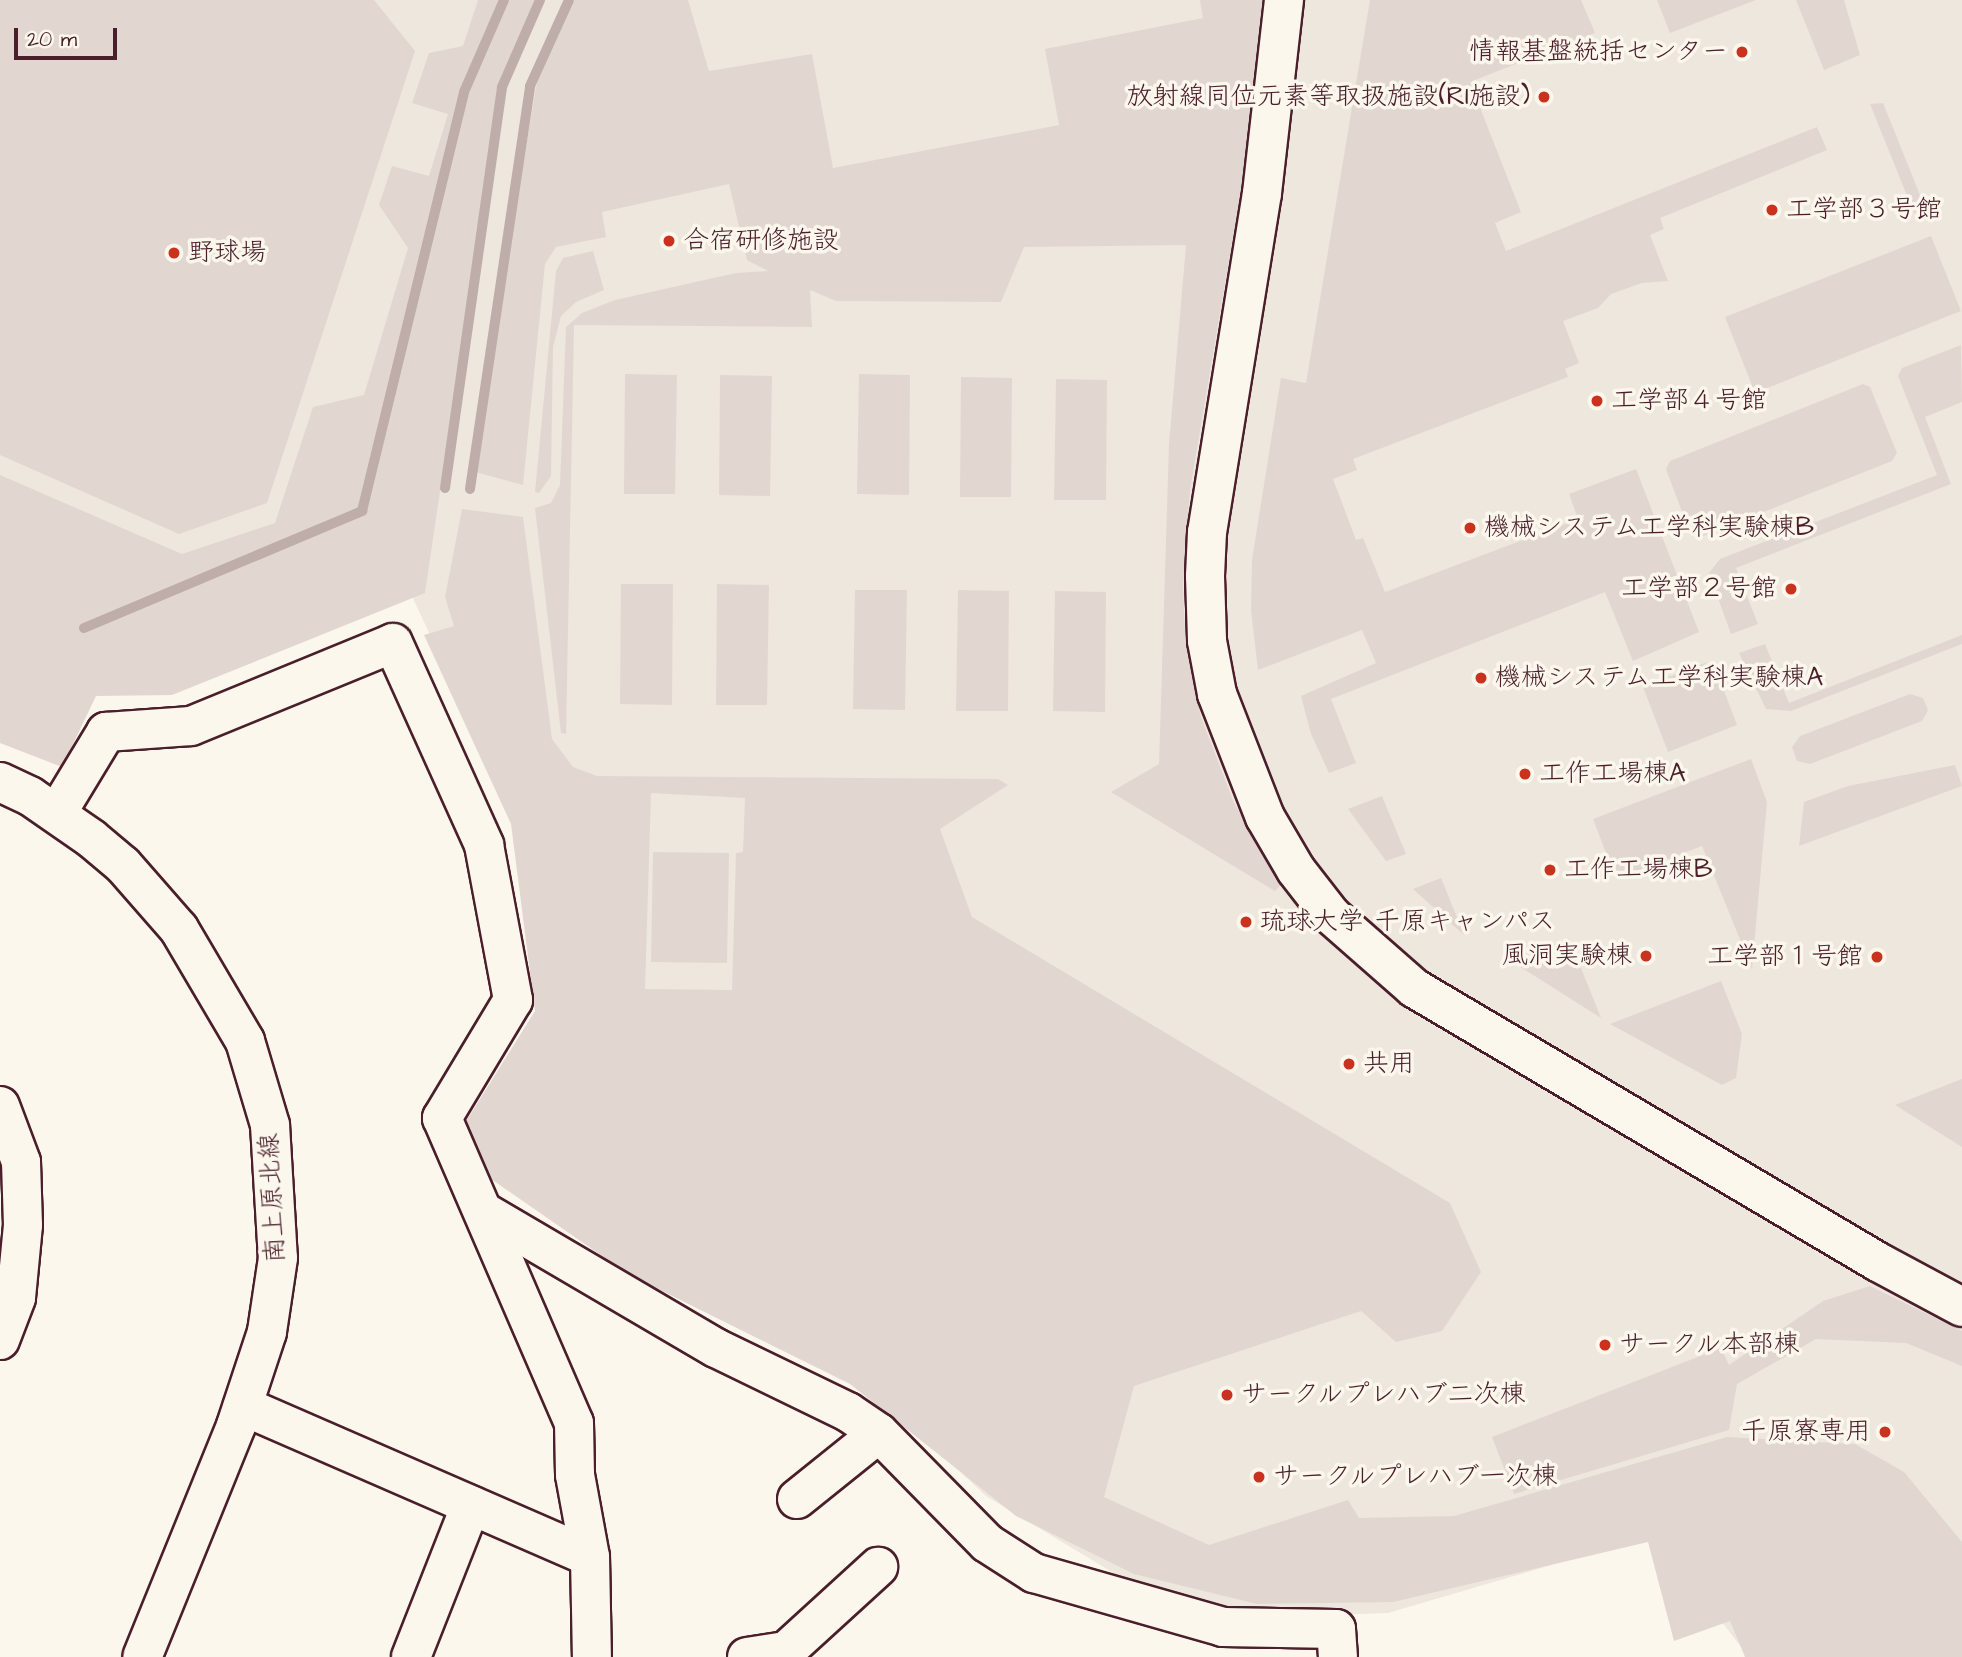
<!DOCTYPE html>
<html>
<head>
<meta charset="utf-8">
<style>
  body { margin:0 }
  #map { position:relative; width:1962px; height:1657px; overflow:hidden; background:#fbf7ec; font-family:"Architects Daughter","Klee One",sans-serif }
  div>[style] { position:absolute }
  .built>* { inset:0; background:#eee7de }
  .green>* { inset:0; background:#e2d7d0 }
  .stream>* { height:10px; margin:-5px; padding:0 5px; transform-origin:5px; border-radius:5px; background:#bfadaa }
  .roads { filter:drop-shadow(2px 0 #4a1f2b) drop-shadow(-2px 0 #4a1f2b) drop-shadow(0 2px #4a1f2b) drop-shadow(0 -2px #4a1f2b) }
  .minor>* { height:38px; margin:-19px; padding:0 19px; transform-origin:19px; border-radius:19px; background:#fbf7ec }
  .dots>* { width:19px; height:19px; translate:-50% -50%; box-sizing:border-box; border:4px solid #fbf7ec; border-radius:50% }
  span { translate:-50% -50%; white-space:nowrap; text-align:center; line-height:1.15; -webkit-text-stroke:7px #fbf7ec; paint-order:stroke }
  .poi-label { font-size:26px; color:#4a1f2b }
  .right { translate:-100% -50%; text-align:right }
  .left { translate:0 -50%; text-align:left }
  .street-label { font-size:26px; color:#4a1f2b }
  .scale { position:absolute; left:14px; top:28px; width:103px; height:32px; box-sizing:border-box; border:4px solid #4a1f2b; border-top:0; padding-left:9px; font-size:21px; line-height:24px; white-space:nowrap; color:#4a1f2b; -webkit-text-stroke:5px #fbf7ec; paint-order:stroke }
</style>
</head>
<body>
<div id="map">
  <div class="built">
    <i style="clip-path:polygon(0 0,1962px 0,1962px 1657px,1749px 1657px,1654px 1535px,1388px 1613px,1267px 1617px,1130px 1583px,986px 1496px,850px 1369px,543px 1024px,517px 821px,410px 592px,90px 686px,0 735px)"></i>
  </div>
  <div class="green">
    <i style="clip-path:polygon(0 0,374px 0,415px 51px,267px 503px,179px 534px,0 455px)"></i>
    <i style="clip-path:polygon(478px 0,535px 0,501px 79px,425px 593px,172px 695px,96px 696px,62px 767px,0 743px,0 475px,182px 554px,275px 523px,313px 407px,364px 395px,408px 248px,379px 205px,392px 166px,429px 176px,448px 114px,412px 103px,429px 53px,463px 46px)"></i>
    <i style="clip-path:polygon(574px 0,688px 0,709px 71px,812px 54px,833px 168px,1059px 125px,1045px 49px,1203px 18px,1200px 0,1263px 0,1245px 165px,1190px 490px,1183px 585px,1185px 635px,1201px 717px,1234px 803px,1283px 883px,1275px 891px,1111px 792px,1159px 764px,1169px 444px,1186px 245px,1024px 247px,1001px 302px,836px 301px,810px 290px,812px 327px,574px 325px,566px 734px,561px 733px,535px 508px,551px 503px,560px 485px,566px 327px,582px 313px,615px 300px,736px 273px,768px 271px,747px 260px,729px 184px,602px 212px,606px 237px,556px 247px,545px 264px,523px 485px,472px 471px,537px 81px)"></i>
    <i style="clip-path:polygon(1370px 0,1581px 0,1595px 33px,1470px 82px,1521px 212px,1495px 223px,1506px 251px,1817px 127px,1827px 150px,1660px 218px,1664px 229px,1650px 235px,1668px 281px,1642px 283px,1611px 294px,1598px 308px,1563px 321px,1579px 363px,1565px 369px,1568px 377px,1353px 459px,1357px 470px,1333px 479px,1356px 540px,1363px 538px,1385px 592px,1578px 519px,1569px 494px,1636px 469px,1699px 632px,1633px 661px,1605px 592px,1331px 699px,1356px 763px,1329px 773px,1311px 734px,1301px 696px,1376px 663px,1362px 630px,1258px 670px,1251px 610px,1252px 560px,1281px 378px,1306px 383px)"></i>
    <i style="clip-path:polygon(1657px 0,1756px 0,1670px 33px)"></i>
    <i style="clip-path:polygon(1796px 0,1844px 0,1860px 55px,1824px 70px)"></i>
    <i style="clip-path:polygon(1883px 103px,1926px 210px,1914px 213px,1870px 104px)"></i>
    <i style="clip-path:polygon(1931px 236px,1961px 311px,1755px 393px,1725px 317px)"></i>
    <i style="clip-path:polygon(593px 251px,604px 290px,576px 302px,561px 316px,553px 347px,551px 476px,539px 493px,535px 492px,556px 271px,563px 258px)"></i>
    <i style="clip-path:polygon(1961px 345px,1962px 402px,1925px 417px,1951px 484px,1736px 568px,1758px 624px,1731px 634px,1709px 573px,1720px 559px,1937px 475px,1898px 376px,1902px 368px)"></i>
    <i style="clip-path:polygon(625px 374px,677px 375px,675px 494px,624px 494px)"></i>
    <i style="clip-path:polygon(859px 374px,910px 375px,909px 495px,857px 494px)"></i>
    <i style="clip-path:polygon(720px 375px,772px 376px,770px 496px,719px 495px)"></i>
    <i style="clip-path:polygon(961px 377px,1012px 378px,1011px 497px,960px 497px)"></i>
    <i style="clip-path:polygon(1056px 379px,1107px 380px,1106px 500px,1054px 500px)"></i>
    <i style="clip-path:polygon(1863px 384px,1870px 387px,1897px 453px,1892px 461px,1701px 537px,1690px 533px,1666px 469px,1670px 461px)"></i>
    <i style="clip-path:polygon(evenodd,462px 509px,523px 517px,552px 739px,573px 767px,597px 776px,998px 779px,1008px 785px,940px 829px,972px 917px,1450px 1203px,1481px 1272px,1442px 1331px,1396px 1342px,1361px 1311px,1134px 1386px,1104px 1497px,1209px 1545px,1348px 1500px,1359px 1518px,1454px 1516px,1727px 1437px,1855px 1444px,1904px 1472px,1962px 1542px,1962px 1657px,1745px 1657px,1730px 1621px,1674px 1641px,1648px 1542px,1393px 1602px,1257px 1604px,1134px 1574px,1016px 1516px,850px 1384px,628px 1274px,491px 1179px,465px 1123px,535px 1011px,511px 824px,424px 635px,454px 626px,445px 597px,462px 509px,651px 793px,745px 798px,743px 852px,736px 853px,732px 990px,645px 989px,651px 793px)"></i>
    <i style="clip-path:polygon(621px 584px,673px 584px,672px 705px,620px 704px)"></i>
    <i style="clip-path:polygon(717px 584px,769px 585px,767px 705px,716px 705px)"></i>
    <i style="clip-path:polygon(855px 590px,907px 590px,905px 710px,853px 709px)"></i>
    <i style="clip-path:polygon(958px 590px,1009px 591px,1008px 711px,956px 711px)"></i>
    <i style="clip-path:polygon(1055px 591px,1106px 592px,1105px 712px,1053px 711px)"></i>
    <i style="clip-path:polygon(1962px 635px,1962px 644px,1791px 711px,1766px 709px,1739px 653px,1765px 644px,1789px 703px)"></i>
    <i style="clip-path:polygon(1705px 663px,1715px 667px,1737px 725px,1668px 752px,1643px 687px)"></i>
    <i style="clip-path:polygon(1910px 694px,1923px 698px,1928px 710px,1922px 721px,1810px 764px,1797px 761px,1792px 747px,1800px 736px)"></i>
    <i style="clip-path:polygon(1751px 759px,1767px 802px,1752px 969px,1702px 846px,1616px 879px,1593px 819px)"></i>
    <i style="clip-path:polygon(1955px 765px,1962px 786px,1799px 846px,1804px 802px,1848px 786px)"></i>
    <i style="clip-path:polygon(1382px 796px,1406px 854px,1386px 861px,1348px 809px)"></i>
    <i style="clip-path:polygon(653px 852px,729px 853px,727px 963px,651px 962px)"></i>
    <i style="clip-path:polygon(1441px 878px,1464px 935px,1413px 889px)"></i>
    <i style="clip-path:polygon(1569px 938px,1601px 1018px,1511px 961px)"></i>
    <i style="clip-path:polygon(1721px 981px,1742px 1034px,1736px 1078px,1722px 1085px,1610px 1024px)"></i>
    <i style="clip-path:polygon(1962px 1079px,1962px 1147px,1895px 1105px)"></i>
    <i style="clip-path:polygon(1870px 1286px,1962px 1331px,1962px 1366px,1906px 1343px,1816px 1339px,1737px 1384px,1729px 1430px,1514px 1494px,1492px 1437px,1721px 1348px,1729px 1365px,1823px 1301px)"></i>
  </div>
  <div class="stream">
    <i style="left:445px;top:488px;width:405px;rotate:-81.9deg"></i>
    <i style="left:502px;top:87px;width:95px;rotate:-66.4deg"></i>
    <i style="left:470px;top:489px;width:407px;rotate:-81.5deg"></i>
    <i style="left:530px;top:86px;width:94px;rotate:-65.6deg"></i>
    <i style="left:84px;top:628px;width:302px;rotate:-22.8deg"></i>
    <i style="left:362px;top:511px;width:431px;rotate:-76.3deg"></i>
    <i style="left:464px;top:92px;width:100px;rotate:-66.5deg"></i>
  </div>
  <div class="roads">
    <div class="minor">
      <i style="left:1284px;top:0;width:194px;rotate:96.5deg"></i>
      <i style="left:1262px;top:193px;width:343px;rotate:99.2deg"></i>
      <i style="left:1207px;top:532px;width:44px;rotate:92.6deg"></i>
      <i style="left:1205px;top:576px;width:65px;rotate:88.2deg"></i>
      <i style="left:1207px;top:641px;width:54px;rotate:79.3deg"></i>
      <i style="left:1217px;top:694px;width:132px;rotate:68.7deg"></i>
      <i style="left:1265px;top:817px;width:61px;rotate:59.7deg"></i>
      <i style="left:1296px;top:870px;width:57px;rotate:52.1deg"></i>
      <i style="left:1331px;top:915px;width:111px;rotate:41.3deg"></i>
      <i style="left:1414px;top:988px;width:539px;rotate:30.56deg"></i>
      <i style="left:1878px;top:1262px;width:95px;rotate:28.2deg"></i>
      <i style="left:0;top:782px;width:33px;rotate:25deg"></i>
      <i style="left:30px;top:796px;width:75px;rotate:34.7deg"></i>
      <i style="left:92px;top:839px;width:40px;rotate:40deg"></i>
      <i style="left:123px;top:865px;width:85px;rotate:48.8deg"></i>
      <i style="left:179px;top:929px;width:130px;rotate:59.5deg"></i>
      <i style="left:245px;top:1041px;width:88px;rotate:73.4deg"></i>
      <i style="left:270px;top:1125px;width:133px;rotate:86.6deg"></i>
      <i style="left:278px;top:1258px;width:75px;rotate:98.5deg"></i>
      <i style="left:267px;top:1332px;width:99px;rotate:108.3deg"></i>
      <i style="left:236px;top:1426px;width:249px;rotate:112.1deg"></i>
      <i style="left:57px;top:813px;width:95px;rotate:-58.8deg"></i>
      <i style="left:106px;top:732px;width:85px;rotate:-4deg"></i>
      <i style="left:191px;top:726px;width:218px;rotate:-22.3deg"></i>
      <i style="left:393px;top:643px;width:222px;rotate:65.7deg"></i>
      <i style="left:484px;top:845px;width:158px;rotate:79.4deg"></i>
      <i style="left:513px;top:1000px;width:138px;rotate:121deg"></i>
      <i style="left:442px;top:1118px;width:332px;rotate:66.6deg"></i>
      <i style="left:574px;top:1423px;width:52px;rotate:88.9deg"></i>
      <i style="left:575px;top:1475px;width:83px;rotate:79.6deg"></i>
      <i style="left:590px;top:1557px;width:100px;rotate:88.9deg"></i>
      <i style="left:0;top:1106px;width:60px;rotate:69.4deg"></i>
      <i style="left:21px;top:1162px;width:63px;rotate:88.2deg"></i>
      <i style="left:23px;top:1225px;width:73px;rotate:95.5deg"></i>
      <i style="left:16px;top:1298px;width:45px;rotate:110.9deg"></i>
      <i style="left:484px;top:1212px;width:269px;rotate:30.4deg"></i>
      <i style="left:716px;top:1348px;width:147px;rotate:25.9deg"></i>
      <i style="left:848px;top:1412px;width:37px;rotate:34deg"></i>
      <i style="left:879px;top:1433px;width:154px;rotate:45.5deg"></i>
      <i style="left:987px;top:1543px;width:56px;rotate:32.6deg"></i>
      <i style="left:1034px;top:1573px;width:197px;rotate:15.9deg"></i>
      <i style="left:1223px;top:1627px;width:113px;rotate:1deg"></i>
      <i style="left:1336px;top:1629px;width:28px;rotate:86deg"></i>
      <i style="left:243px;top:1406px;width:378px;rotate:23.5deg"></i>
      <i style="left:797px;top:1499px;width:105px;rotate:-38.8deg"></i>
      <i style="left:411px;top:1657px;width:163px;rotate:-68.5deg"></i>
      <i style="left:747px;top:1657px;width:39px;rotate:-9deg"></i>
      <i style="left:786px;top:1651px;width:125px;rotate:-42.4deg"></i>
    </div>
  </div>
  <div class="dots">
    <i style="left:1742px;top:52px;background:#c8321e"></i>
    <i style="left:1544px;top:97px;background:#c8321e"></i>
    <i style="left:1772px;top:210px;background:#c8321e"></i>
    <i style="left:669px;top:241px;background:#c8321e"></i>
    <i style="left:174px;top:253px;background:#c8321e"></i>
    <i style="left:1597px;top:401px;background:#c8321e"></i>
    <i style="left:1470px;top:528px;background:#c8321e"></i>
    <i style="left:1791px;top:589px;background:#c8321e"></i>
    <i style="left:1481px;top:678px;background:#c8321e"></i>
    <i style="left:1525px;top:774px;background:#c8321e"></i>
    <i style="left:1550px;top:870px;background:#c8321e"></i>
    <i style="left:1246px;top:922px;background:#c8321e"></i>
    <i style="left:1646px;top:956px;background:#c8321e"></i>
    <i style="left:1877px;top:957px;background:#c8321e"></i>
    <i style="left:1349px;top:1064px;background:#c8321e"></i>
    <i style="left:1605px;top:1345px;background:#c8321e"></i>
    <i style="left:1227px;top:1395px;background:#c8321e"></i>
    <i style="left:1885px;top:1432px;background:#c8321e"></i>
    <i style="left:1259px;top:1477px;background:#c8321e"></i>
  </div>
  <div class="poi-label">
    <span class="right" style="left:1728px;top:52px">情報基盤統括センター</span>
    <span class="right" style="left:1530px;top:97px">放射線同位元素等取扱施設(RI施設)</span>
    <span class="left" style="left:1786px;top:210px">工学部３号館</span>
    <span class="left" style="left:683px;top:241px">合宿研修施設</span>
    <span class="left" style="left:188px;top:253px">野球場</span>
    <span class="left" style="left:1611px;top:401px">工学部４号館</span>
    <span class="left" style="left:1484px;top:528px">機械システム工学科実験棟B</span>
    <span class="right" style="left:1777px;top:589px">工学部２号館</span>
    <span class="left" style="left:1495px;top:678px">機械システム工学科実験棟A</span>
    <span class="left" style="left:1539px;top:774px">工作工場棟A</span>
    <span class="left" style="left:1564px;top:870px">工作工場棟B</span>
    <span class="left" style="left:1260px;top:922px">琉球大学 千原キャンパス</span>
    <span class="right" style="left:1632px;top:956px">風洞実験棟</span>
    <span class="right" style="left:1863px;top:957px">工学部１号館</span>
    <span class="left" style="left:1363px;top:1064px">共用</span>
    <span class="left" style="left:1619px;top:1345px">サークル本部棟</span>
    <span class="left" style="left:1241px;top:1395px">サークルプレハブ二次棟</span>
    <span class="right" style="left:1871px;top:1432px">千原寮専用</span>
    <span class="left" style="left:1273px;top:1477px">サークルプレハブ一次棟</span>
  </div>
  <div class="street-label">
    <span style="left:273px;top:1198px;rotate:-93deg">南上原北線</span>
  </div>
  <div class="scale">20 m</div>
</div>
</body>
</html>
